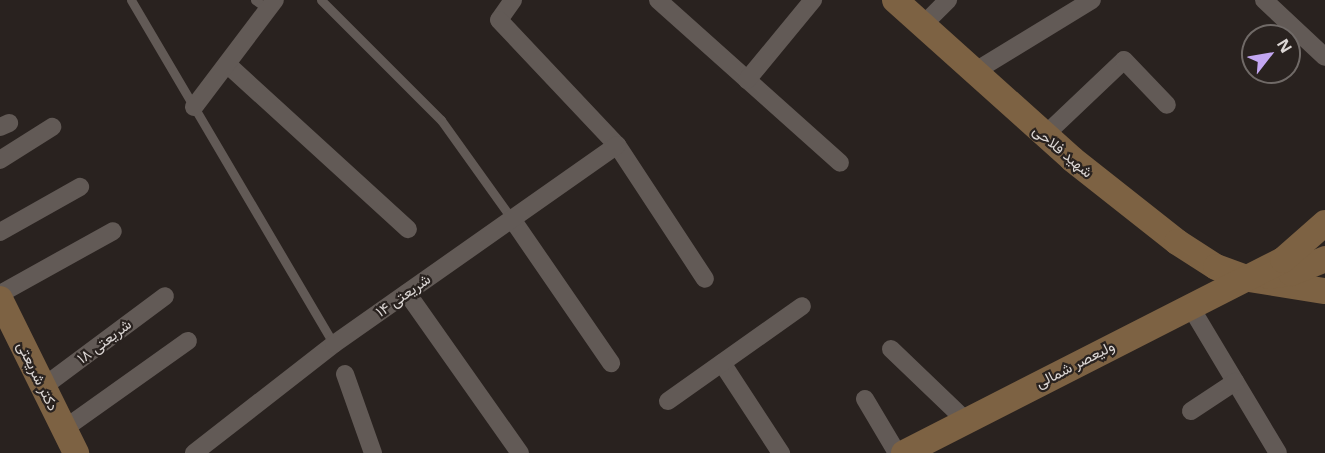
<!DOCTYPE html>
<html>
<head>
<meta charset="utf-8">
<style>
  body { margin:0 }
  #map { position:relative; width:1325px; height:453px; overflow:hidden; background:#29221f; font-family:"Open Sans",Vazirmatn,sans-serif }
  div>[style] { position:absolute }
  .lane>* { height:9px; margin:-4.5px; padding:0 4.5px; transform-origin:4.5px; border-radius:4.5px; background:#625a56 }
  .street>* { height:18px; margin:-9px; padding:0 9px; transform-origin:9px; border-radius:9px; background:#625a56 }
  .secondary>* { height:26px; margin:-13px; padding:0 13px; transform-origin:13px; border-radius:13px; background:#7d6243 }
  span { translate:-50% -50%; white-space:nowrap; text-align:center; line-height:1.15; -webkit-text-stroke:4.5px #29221f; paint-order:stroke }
  .street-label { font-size:15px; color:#dbd6d4 }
  .north { position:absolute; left:1241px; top:24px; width:60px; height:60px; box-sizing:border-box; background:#29221f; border:2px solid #706a67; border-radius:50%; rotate:59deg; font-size:16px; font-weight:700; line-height:24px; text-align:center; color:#dbd6d4 }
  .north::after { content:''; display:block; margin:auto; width:21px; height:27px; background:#c3a7f2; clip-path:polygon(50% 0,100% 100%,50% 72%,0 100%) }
</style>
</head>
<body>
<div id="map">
  <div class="lane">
    <i style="left:131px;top:0;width:399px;rotate:59.5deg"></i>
    <i style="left:255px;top:0;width:16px;rotate:35deg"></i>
    <i style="left:321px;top:0;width:170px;rotate:45deg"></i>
    <i style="left:441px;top:120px;width:122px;rotate:54.4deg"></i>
  </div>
  <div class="street">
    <i style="left:513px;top:0;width:24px;rotate:125deg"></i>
    <i style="left:499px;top:20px;width:172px;rotate:46.7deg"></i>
    <i style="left:617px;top:145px;width:160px;rotate:56.7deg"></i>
    <i style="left:658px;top:0;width:244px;rotate:41.8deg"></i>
    <i style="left:1264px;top:0;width:83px;rotate:43.1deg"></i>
    <i style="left:922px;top:26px;width:37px;rotate:-45deg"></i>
    <i style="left:227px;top:64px;width:245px;rotate:42.4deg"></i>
    <i style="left:974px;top:72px;width:138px;rotate:-31.4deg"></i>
    <i style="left:747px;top:80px;width:104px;rotate:-50.5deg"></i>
    <i style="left:194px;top:107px;width:134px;rotate:-52.9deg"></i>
    <i style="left:0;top:127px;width:10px;rotate:-24deg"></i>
    <i style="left:1044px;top:136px;width:110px;rotate:-43.5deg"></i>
    <i style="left:1124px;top:60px;width:62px;rotate:46.3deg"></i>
    <i style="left:0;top:160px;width:62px;rotate:-32.4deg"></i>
    <i style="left:512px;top:219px;width:175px;rotate:55.5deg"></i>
    <i style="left:0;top:232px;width:92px;rotate:-29.4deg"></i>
    <i style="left:407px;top:293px;width:196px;rotate:54.8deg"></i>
    <i style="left:0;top:294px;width:129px;rotate:-29.1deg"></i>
    <i style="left:1190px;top:306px;width:171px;rotate:59.1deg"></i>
    <i style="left:891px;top:349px;width:103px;rotate:43.8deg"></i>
    <i style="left:722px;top:363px;width:108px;rotate:56.8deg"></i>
    <i style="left:345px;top:374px;width:84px;rotate:70.5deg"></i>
    <i style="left:43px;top:387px;width:152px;rotate:-36.7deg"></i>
    <i style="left:865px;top:399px;width:63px;rotate:59.3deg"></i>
    <i style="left:668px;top:401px;width:164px;rotate:-35.3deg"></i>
    <i style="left:1191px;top:411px;width:53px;rotate:-33.4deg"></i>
    <i style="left:64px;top:429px;width:152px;rotate:-35.4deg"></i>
    <i style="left:194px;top:453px;width:177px;rotate:-37.9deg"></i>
    <i style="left:334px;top:344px;width:346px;rotate:-35.1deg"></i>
  </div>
  <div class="secondary">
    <i style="left:895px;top:0;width:238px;rotate:41.9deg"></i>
    <i style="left:1072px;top:159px;width:134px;rotate:38.3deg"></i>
    <i style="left:1177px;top:242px;width:46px;rotate:32.7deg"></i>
    <i style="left:1216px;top:267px;width:35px;rotate:20deg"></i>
    <i style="left:1249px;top:279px;width:77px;rotate:9deg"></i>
    <i style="left:1268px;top:276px;width:23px;rotate:-7deg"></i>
    <i style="left:1291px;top:273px;width:37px;rotate:-22deg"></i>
    <i style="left:0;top:299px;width:172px;rotate:63.7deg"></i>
    <i style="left:904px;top:453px;width:425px;rotate:-27deg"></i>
    <i style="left:1283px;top:260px;width:56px;rotate:-41.4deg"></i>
  </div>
  <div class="street-label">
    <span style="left:1063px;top:151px;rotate:40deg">شهید فلاحی</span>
    <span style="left:403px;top:295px;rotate:-35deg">شریعتی ۱۴</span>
    <span style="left:104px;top:341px;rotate:-37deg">شریعتی ۱۸</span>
    <span style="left:1075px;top:364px;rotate:-27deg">ولیعصر شمالی</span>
    <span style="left:38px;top:376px;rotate:64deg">دکتر شریعتی</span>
  </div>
  <div class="north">N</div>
</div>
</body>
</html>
